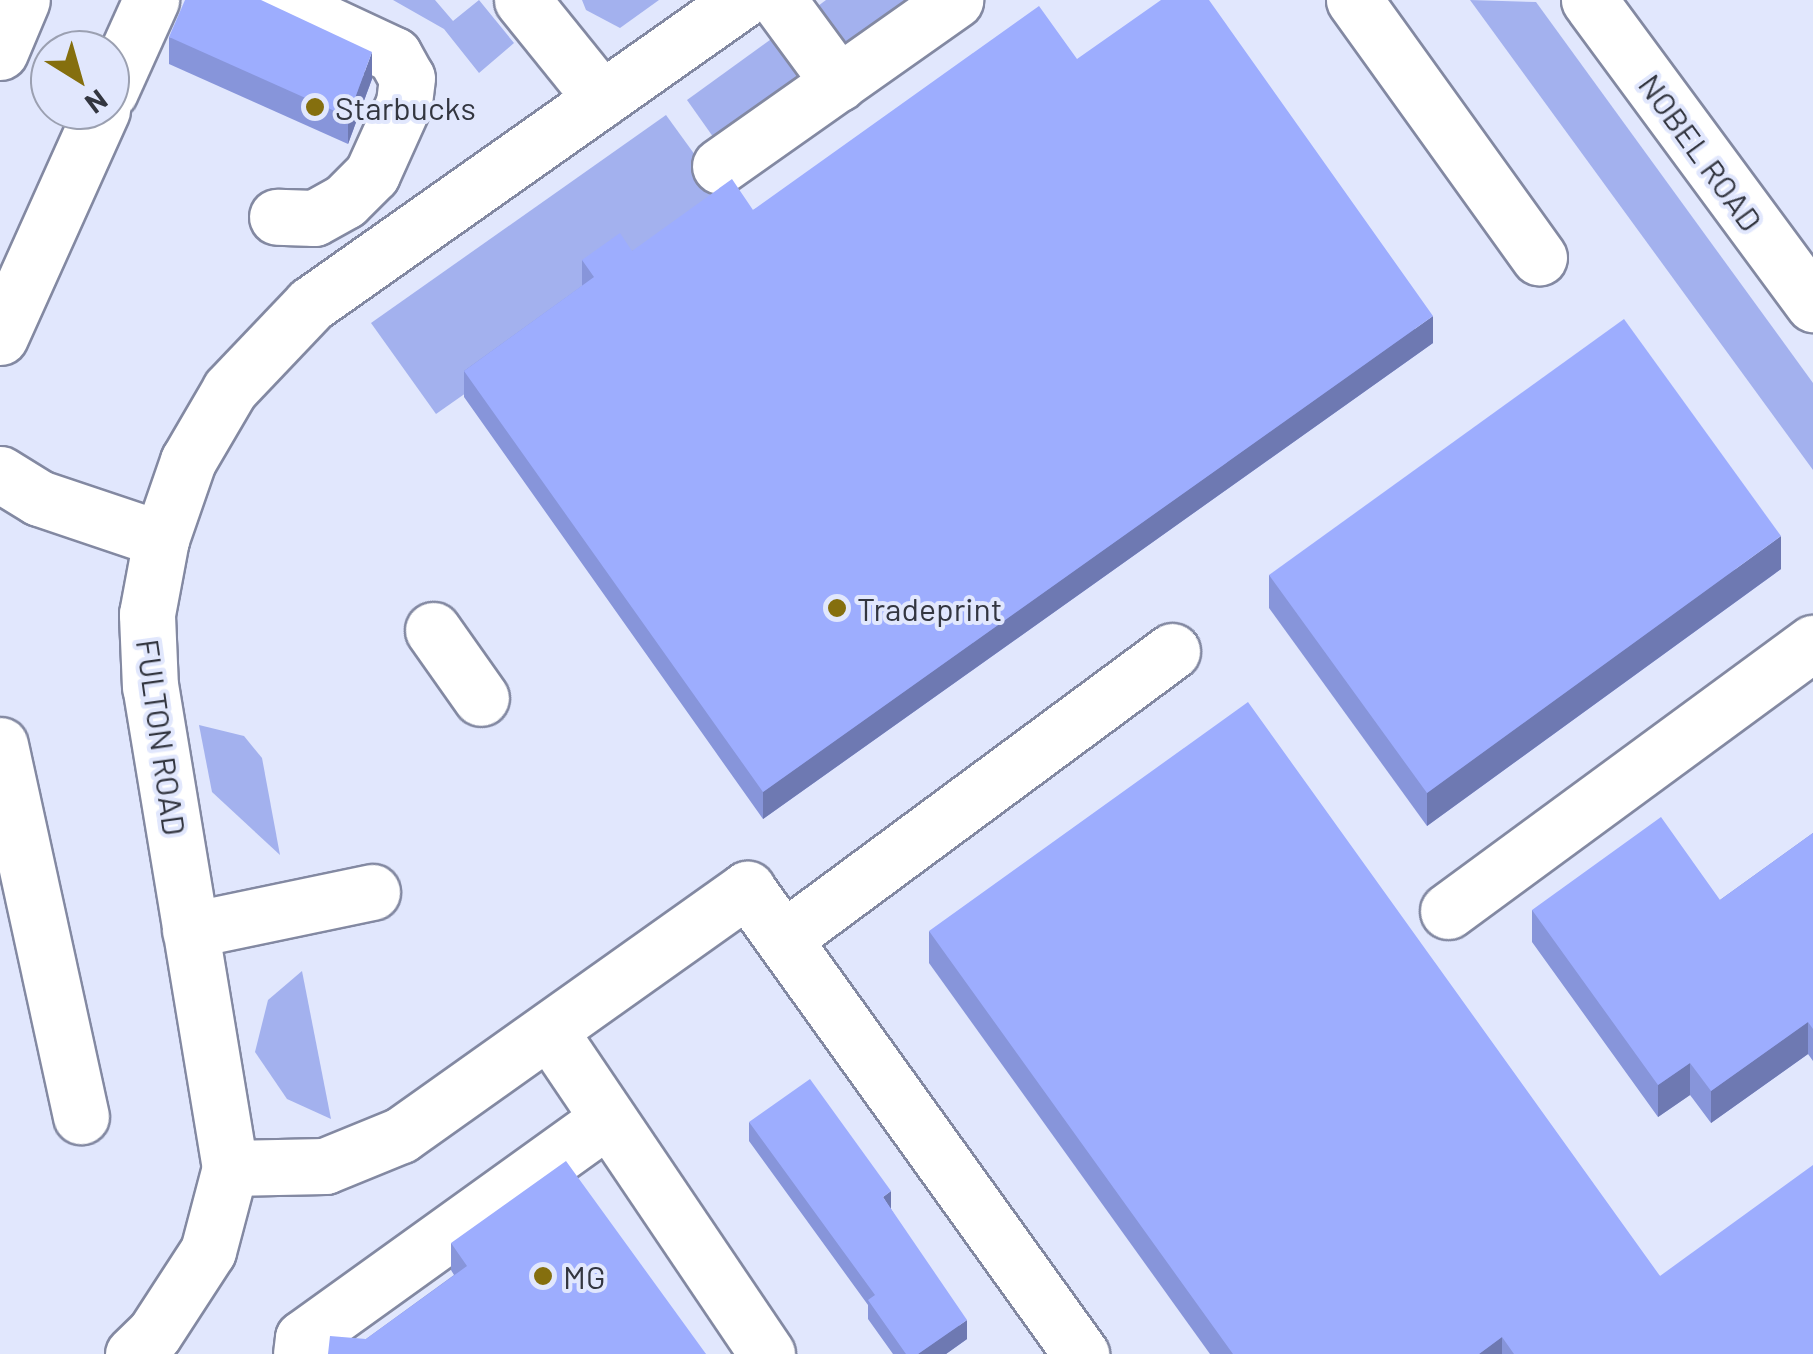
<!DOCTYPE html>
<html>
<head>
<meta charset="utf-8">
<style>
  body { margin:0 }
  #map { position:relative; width:1813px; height:1354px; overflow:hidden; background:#e1e7fd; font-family:Barlow,sans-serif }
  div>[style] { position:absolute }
  .green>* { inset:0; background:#a3b1ee }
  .roads { filter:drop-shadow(2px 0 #8389a2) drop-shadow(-2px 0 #8389a2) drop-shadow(0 2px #8389a2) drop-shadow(0 -2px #8389a2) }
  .minor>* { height:55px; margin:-27.5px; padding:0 27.5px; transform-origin:27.5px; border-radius:27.5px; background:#fff }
  .highway>* { height:55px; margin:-27.5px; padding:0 27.5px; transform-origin:27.5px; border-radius:27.5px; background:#fff }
  .wall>* { inset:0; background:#8795da }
  .shaded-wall>* { inset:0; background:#6e79b2 }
  .building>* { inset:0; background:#9dadfe }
  .dots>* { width:28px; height:28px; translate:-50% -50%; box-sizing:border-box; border:5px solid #e1e7fd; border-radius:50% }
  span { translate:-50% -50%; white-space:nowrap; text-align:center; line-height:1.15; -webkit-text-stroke:8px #e1e7fd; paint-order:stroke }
  .poi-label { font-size:32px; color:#333640 }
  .left { translate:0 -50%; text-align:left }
  .street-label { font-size:32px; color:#333640 }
  .north { position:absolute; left:30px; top:30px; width:100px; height:100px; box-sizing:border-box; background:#e1e7fd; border:2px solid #9ba0b1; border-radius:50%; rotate:143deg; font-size:28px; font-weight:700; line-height:40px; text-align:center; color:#333640 }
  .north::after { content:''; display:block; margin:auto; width:35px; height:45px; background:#856f0e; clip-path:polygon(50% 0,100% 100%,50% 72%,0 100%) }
</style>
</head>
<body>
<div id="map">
  <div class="green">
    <i style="clip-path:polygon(393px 0,435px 0,453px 21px,479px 0,514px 43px,479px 73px,444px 29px)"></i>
    <i style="clip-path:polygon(582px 0,659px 0,620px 28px,586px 10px)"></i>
    <i style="clip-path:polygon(826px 0,914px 0,848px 47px,818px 6px)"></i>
    <i style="clip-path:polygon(1470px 0,1536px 2px,1813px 383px,1813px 470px)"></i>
    <i style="clip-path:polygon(774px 37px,804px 79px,716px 141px,687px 100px)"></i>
    <i style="clip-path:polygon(666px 115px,732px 206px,436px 414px,371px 323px)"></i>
    <i style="clip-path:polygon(199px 725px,244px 736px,262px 758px,280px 855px,212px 792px)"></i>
    <i style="clip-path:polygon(302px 971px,331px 1119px,287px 1099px,255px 1052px,268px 1000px)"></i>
  </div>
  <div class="roads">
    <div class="minor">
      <i style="left:276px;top:0;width:130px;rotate:25deg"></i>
      <i style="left:394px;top:55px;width:26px;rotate:61deg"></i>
      <i style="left:407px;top:78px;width:25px;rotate:97deg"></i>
      <i style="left:404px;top:103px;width:78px;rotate:114.3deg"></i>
      <i style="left:372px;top:174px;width:38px;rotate:135deg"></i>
      <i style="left:345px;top:201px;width:35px;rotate:151deg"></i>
      <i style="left:314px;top:218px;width:37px;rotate:-178deg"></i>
      <i style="left:522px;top:0;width:127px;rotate:51.1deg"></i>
      <i style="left:778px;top:0;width:103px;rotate:53.7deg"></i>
      <i style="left:1354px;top:0;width:317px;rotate:54.3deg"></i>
      <i style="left:1589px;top:0;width:378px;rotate:53.6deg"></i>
      <i style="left:110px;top:91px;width:100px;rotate:-65.7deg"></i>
      <i style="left:720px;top:166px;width:288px;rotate:-35.2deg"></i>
      <i style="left:0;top:337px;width:249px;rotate:-65.8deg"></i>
      <i style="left:0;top:474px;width:46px;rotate:31.6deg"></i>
      <i style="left:39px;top:498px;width:129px;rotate:18.6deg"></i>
      <i style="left:433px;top:630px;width:83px;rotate:54.8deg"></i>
      <i style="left:0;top:745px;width:380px;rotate:77.7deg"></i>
      <i style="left:1448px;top:911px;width:453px;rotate:-36.3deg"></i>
      <i style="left:190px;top:930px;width:186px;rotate:-11.8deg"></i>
      <i style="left:783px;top:939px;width:484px;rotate:-36.5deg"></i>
      <i style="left:550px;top:1032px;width:388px;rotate:56deg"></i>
      <i style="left:230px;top:1168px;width:95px;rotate:-1.2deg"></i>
      <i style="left:325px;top:1166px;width:82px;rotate:-22.2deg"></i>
      <i style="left:401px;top:1135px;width:425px;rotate:-35.4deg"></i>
      <i style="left:747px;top:889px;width:573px;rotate:54.31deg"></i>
      <i style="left:133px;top:1354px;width:29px;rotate:-44deg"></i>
      <i style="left:154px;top:1334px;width:99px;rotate:-57deg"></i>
      <i style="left:208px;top:1251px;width:86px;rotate:-75.2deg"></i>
      <i style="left:230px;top:1168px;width:488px;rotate:-99.4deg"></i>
      <i style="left:150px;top:687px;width:73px;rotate:-92.4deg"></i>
      <i style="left:147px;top:614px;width:76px;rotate:-79.4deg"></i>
      <i style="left:161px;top:539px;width:83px;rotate:-70.9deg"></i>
      <i style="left:188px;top:461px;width:83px;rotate:-59.7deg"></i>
      <i style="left:230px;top:389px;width:117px;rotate:-46.4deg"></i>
      <i style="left:311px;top:304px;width:527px;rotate:-35.2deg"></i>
      <i style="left:301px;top:1354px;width:16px;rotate:-83deg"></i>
      <i style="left:303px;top:1338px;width:375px;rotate:-35.7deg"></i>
    </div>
    <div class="highway">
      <i style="left:0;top:52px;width:56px;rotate:-67.1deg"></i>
    </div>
  </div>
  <div class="wall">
    <i style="clip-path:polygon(169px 37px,372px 79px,348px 144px,169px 64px)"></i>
    <i style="clip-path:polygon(1077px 59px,1433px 343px,763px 819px,464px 397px,464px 371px,582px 286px,582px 260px,632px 251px,753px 210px)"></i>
    <i style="clip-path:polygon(1781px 569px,1427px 826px,1269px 608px,1269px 575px)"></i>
    <i style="clip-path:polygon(1813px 833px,1813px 1061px,1808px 1054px,1711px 1123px,1690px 1095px,1658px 1117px,1532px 942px,1532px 910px,1720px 900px)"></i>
    <i style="clip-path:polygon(929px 931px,1660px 1276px,1813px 1354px,1210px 1354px,929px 963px)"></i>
    <i style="clip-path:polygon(749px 1122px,891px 1209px,967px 1339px,946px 1354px,893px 1354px,868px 1319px,868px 1305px,749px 1141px)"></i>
    <i style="clip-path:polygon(451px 1243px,706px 1354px,366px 1339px,454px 1275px,451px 1270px)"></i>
  </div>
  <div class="shaded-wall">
    <i style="clip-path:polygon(372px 52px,372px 79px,348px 144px,348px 117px)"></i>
    <i style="clip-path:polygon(1433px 316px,1433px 343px,763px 819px,763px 792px)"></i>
    <i style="clip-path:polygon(1781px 536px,1781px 569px,1427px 826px,1427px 793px)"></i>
    <i style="clip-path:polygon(1808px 1022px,1808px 1054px,1711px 1123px,1711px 1091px)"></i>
    <i style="clip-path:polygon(1690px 1063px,1690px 1095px,1658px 1117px,1658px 1085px)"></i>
    <i style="clip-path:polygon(891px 1191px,891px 1210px,883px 1197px)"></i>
    <i style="clip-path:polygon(967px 1320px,967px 1339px,946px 1354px,918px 1354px)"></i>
    <i style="clip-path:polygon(1502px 1337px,1502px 1354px,1479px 1354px)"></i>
  </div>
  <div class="building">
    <i style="clip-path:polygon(185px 0,261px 0,372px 52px,348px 117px,169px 37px)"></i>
    <i style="clip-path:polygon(1161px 0,1209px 0,1433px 316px,763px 792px,464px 371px,594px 277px,582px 260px,620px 233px,632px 251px,732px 179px,753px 210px,1039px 6px,1077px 59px)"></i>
    <i style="clip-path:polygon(1624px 319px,1781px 536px,1427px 793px,1269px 575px)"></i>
    <i style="clip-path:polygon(1248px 702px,1660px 1276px,1813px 1165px,1813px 1354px,1514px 1354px,1502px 1337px,1479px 1354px,1233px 1354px,929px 931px)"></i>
    <i style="clip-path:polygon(1661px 817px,1720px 900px,1813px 833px,1813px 1029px,1808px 1022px,1711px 1091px,1690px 1063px,1658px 1085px,1532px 910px)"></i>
    <i style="clip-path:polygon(810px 1079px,891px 1191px,883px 1197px,967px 1320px,918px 1354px,906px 1354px,868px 1300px,875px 1295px,749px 1122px)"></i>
    <i style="clip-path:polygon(566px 1161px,706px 1354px,328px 1354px,330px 1336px,366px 1339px,467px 1266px,451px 1243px)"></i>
  </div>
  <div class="dots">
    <i style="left:315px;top:107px;background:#856f0e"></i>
    <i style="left:837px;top:608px;background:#856f0e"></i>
    <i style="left:543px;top:1276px;background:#856f0e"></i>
  </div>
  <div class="poi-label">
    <span class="left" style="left:335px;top:107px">Starbucks</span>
    <span class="left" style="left:857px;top:608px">Tradeprint</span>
    <span class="left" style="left:563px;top:1276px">MG</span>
  </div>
  <div class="street-label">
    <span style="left:1701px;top:152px;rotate:54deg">NOBEL ROAD</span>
    <span style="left:162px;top:737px;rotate:82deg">FULTON ROAD</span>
  </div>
  <div class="north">N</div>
</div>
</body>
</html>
